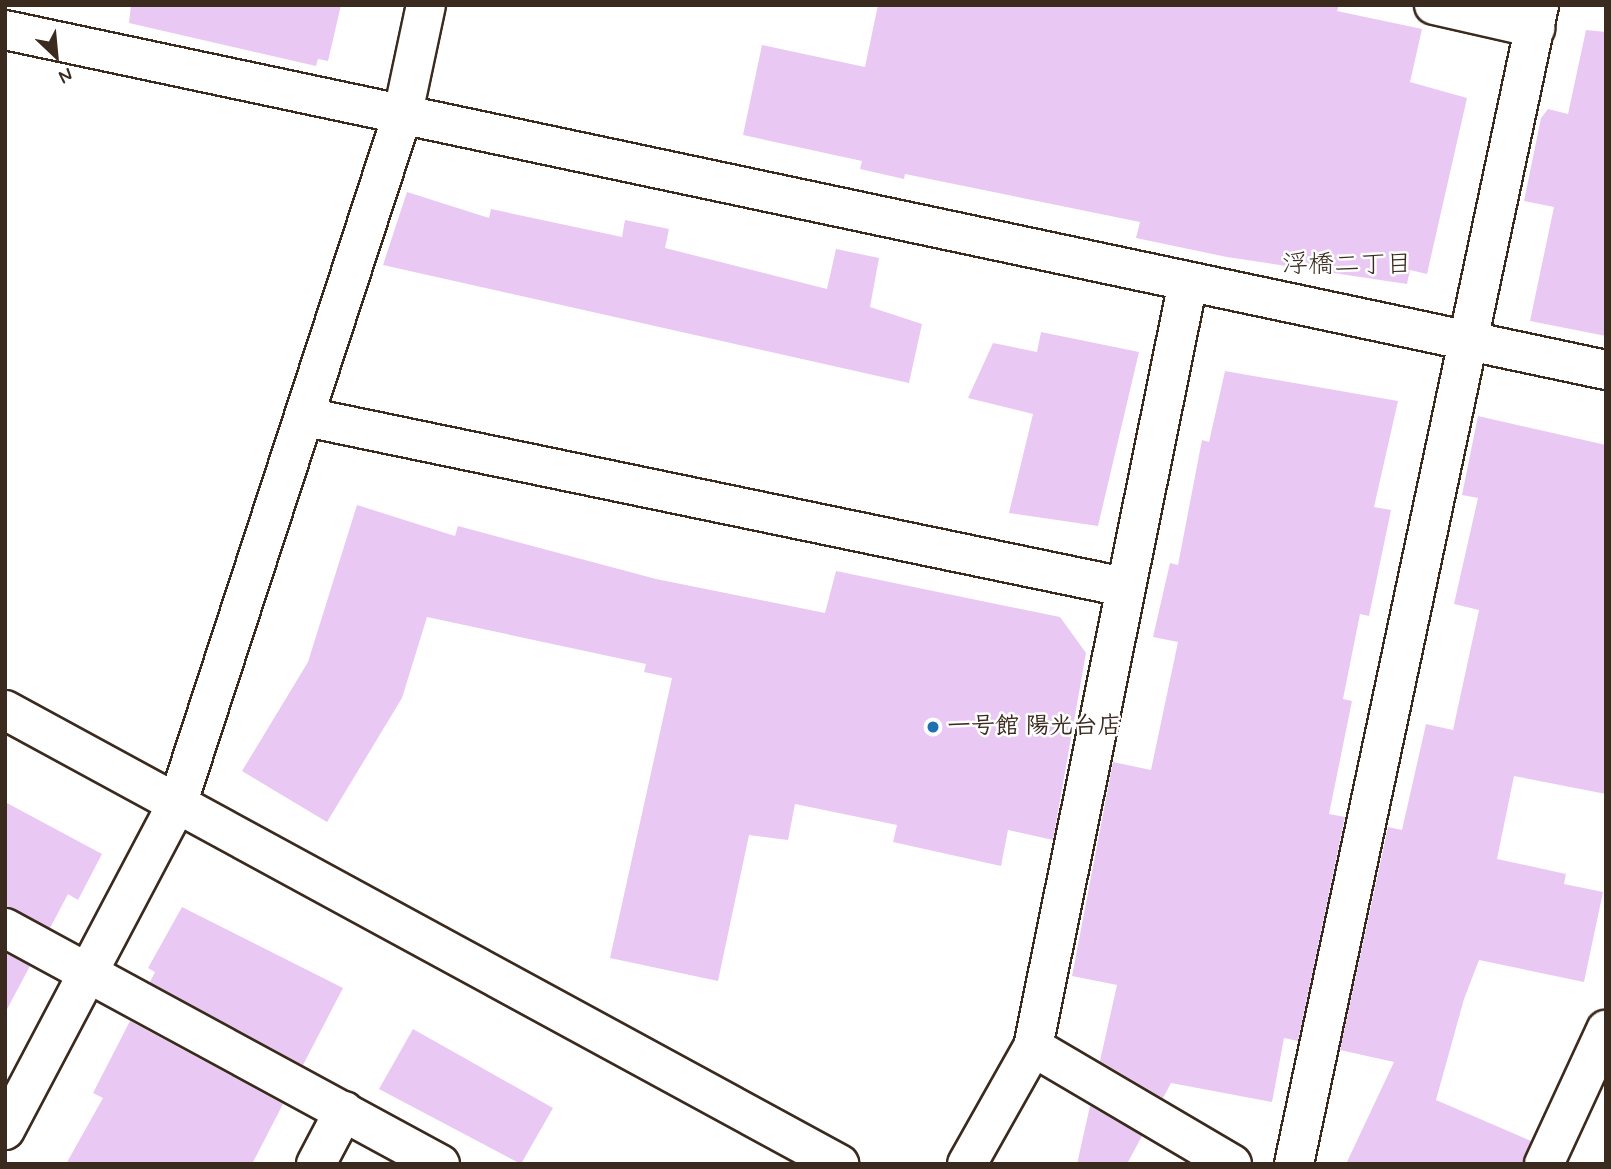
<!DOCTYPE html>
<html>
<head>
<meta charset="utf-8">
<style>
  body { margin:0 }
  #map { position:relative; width:1611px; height:1169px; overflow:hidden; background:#fff; font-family:Mynerve,"Klee One",sans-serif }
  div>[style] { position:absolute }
  .building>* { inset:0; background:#eac8f4 }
  .roads { filter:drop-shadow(2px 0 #3b2a1e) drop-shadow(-2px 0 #3b2a1e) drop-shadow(0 2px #3b2a1e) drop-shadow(0 -2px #3b2a1e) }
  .minor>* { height:38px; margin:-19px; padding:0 19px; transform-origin:19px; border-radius:19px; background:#fff }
  .dots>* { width:19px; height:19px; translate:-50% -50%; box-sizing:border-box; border:4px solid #fff; border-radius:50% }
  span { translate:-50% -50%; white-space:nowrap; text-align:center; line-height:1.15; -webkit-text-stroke:5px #fff; paint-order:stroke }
  .poi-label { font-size:24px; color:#3b2a1e; font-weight:700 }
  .left { translate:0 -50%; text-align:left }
  .neighbourhood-label { font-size:26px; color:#3b2a1e }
  .frame { position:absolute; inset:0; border:7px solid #3b2a1e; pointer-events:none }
  .north { position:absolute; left:21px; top:21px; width:70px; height:70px; -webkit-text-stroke:5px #fff; paint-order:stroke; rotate:154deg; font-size:19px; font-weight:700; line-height:28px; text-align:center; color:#3b2a1e }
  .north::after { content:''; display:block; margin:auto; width:24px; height:32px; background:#3b2a1e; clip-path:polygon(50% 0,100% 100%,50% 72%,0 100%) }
</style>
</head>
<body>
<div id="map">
  <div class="building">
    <i style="clip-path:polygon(131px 5px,341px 5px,328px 61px,318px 59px,316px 66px,129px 23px)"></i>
    <i style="clip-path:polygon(878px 5px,1339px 5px,1337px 11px,1422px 29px,1410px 82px,1467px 98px,1427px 274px,1410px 270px,1407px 284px,1227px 257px,1136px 238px,1140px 222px,905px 174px,904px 179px,860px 169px,862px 161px,743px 135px,762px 45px,865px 67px)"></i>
    <i style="clip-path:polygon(1586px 30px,1606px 32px,1606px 336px,1530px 321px,1554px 207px,1524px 201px,1541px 118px,1548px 109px,1568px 114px)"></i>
    <i style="clip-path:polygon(407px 192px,489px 218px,491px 209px,622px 237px,625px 220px,669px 229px,665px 248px,827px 289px,836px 249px,879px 258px,870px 307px,922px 324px,909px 383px,383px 265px)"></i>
    <i style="clip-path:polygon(1041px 332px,1139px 352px,1098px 526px,1009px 513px,1033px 414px,968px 398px,993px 343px,1037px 352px)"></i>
    <i style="clip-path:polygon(1225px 371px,1398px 401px,1374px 507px,1391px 510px,1369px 616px,1360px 614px,1343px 699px,1352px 701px,1329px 814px,1345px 817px,1298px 1041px,1284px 1038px,1272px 1102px,1171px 1083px,1163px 1098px,1100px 1061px,1117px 985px,1072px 976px,1113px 762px,1151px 770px,1178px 642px,1153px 637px,1170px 563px,1178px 565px,1202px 440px,1209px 442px)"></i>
    <i style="clip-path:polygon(1478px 416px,1606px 445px,1606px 794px,1514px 776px,1497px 859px,1566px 874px,1564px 884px,1603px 892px,1584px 982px,1479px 960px,1464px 999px,1436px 1100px,1531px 1141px,1522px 1164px,1346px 1164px,1394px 1062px,1340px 1050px,1388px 827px,1402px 830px,1426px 724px,1453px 730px,1479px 610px,1454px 604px,1478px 498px,1462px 495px)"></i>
    <i style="clip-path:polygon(357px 505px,455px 536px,458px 526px,656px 579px,825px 613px,836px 571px,1060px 617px,1086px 653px,1053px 840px,1008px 830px,1001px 866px,893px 842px,897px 825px,795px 804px,788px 840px,749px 835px,718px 981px,610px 958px,672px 678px,644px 672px,646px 664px,427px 617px,402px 698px,327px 822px,242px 771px,308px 662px)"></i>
    <i style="clip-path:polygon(5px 802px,102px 854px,78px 900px,68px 894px,50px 928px,5px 906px)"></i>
    <i style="clip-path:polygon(182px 907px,343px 988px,303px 1065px,150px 982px,155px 972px,148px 968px)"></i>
    <i style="clip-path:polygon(5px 953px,30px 966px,5px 1013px)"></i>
    <i style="clip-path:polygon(130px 1021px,283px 1104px,252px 1164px,66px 1164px,103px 1098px,93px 1093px)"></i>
    <i style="clip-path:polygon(413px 1029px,553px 1108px,521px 1164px,379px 1089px)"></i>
    <i style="clip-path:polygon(1090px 1106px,1142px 1136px,1127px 1164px,1077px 1164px)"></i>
  </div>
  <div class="roads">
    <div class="minor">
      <i style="left:1434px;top:5px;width:104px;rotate:12.8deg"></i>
      <i style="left:5px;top:30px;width:1637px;rotate:11.99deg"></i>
      <i style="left:306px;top:417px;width:835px;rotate:11.74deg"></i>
      <i style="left:5px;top:710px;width:950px;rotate:28.56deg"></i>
      <i style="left:5px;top:928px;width:495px;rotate:28.5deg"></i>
      <i style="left:1033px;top:1047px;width:231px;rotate:30.5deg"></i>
      <i style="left:5px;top:1130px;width:371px;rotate:-62.2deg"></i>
      <i style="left:178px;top:802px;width:725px;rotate:-71.92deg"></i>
      <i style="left:403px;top:113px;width:110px;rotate:-78deg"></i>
      <i style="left:316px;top:1164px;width:60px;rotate:-62.2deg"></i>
      <i style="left:967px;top:1164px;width:134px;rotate:-60.6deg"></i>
      <i style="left:1033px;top:1047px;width:781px;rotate:-78.55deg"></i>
      <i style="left:1294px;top:1164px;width:1185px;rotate:-78.06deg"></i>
      <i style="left:1544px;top:1164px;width:148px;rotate:-65.2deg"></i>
    </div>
  </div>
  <div class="dots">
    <i style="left:933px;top:727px;background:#1f6fb2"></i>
  </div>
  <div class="poi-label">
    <span class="left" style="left:947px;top:727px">一号館 陽光台店</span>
  </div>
  <div class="neighbourhood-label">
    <span style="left:1347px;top:266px">浮橋二丁目</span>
  </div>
  <div class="frame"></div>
  <div class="north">N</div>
</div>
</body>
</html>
